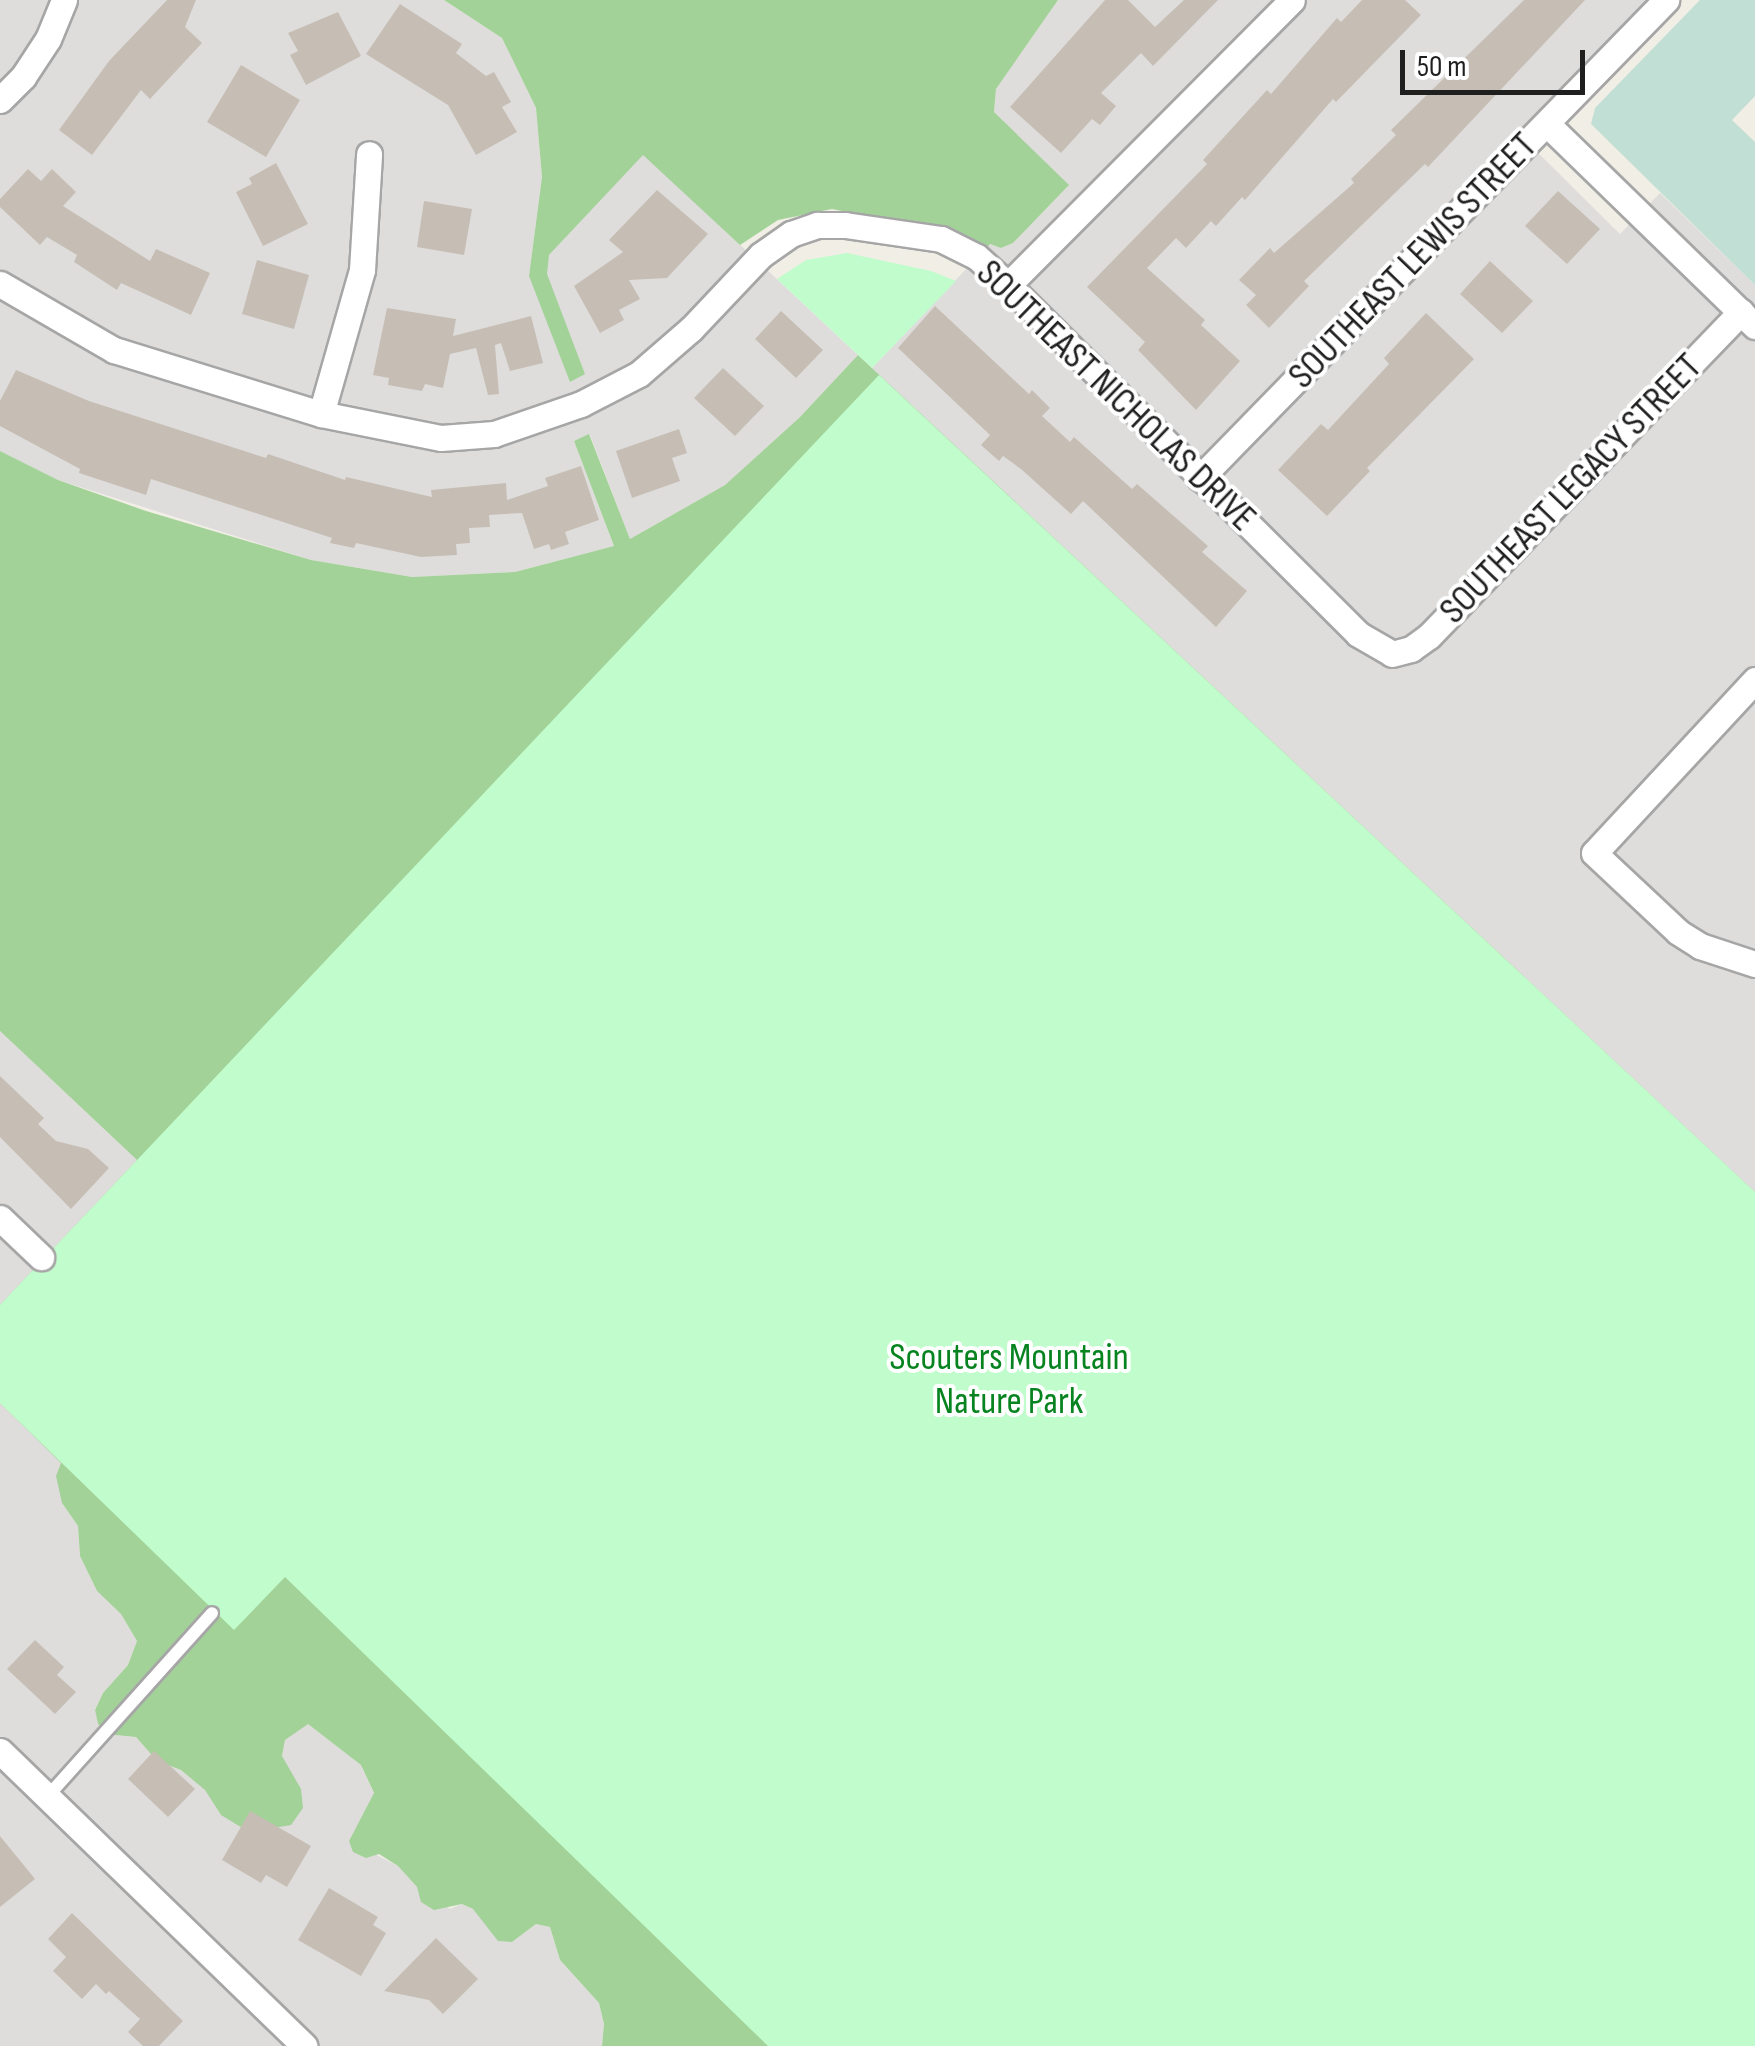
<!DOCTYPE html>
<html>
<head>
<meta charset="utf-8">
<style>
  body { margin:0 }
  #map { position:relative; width:1755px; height:2046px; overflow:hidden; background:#f1eee5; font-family:"Sofia Sans Condensed",sans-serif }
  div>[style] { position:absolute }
  .residential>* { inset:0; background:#dedddc }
  .forest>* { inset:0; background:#a2d298 }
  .wetland>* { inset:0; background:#c2dfd5 }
  .park>* { inset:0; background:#c1fccd }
  .building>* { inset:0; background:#c6beb4 }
  .roads { filter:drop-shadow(2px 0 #a6a6a6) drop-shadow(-2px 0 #a6a6a6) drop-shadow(0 2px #a6a6a6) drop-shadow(0 -2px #a6a6a6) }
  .service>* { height:12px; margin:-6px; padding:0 6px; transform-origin:6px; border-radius:6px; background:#fff }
  .minor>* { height:25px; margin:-12.5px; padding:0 12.5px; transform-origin:12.5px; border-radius:12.5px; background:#fff }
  span { translate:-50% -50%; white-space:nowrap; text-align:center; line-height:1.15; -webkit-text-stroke:8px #fff; paint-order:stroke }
  .street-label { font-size:38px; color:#1f1f1f }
  .park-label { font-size:38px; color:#078420 }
  .scale { position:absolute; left:1400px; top:50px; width:185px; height:45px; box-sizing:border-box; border:5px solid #1f1f1f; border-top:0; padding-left:12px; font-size:30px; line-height:35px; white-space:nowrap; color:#1f1f1f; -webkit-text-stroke:8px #fff; paint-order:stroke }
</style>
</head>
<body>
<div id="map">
  <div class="residential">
    <i style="clip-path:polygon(0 0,444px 0,502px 38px,536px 108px,542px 177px,529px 276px,585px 374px,546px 274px,549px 255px,643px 154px,858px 355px,800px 417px,725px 485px,630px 539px,590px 435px,574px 441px,614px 546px,515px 572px,412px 577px,311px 560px,58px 480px,0 451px)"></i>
    <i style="clip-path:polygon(1058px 0,1649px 0,1520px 135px,1620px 234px,1660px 193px,1755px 285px,1755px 1192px,872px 368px,990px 244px,1001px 248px,1013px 243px,1068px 186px,994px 112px,996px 89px)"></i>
    <i style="clip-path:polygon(0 1031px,137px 1160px,0 1305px)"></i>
    <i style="clip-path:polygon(0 1403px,61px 1463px,62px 1503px,78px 1526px,80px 1556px,97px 1591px,121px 1614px,137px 1641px,128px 1665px,103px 1693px,95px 1709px,98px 1724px,115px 1735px,136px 1737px,157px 1761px,181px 1770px,206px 1790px,221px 1815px,288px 1768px,282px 1756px,285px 1740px,307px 1723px,361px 1765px,374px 1794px,349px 1841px,398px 1866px,417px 1887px,450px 1909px,462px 1904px,473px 1909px,512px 1942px,536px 1924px,550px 1927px,560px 1960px,599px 2003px,604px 2024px,602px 2046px,0 2046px)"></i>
  </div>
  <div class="forest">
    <i style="clip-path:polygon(444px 0,1058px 0,996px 89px,994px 112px,1069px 185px,1013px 243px,1001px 248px,990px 244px,983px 252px,942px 231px,832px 209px,778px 220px,740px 245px,643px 155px,549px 255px,547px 274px,585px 374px,570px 382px,529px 276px,542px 177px,536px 108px,502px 38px)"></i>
    <i style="clip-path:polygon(858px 355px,1755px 1192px,1755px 2046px,602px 2046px,604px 2024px,599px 2003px,560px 1960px,550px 1927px,536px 1924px,512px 1942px,498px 1941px,473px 1909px,462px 1904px,434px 1910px,421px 1902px,417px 1887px,398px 1866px,379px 1854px,366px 1858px,353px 1852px,349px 1841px,374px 1793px,361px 1765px,308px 1724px,285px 1740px,282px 1756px,301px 1789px,303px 1808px,291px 1825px,249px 1832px,221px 1815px,205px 1790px,181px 1770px,157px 1761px,136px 1737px,115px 1735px,98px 1724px,95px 1710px,103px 1693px,128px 1665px,137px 1641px,121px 1614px,97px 1591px,80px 1556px,78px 1526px,62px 1503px,56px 1476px,61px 1463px,0 1403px,0 1305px,137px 1160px,0 1031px,0 451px,58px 480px,146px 511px,311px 560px,412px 577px,515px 572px,614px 546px,574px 441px,589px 434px,630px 539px,725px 485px,800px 417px)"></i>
  </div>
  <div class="wetland">
    <i style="clip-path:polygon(1700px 0,1755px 0,1755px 96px,1732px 120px,1755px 142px,1755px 285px,1591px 124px,1595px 108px)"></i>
  </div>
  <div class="park">
    <i style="clip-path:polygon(847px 253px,931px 271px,956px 281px,872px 368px,777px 279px,806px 260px)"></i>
    <i style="clip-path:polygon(879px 375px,1755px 1192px,1755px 2046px,768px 2046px,285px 1577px,234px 1630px,0 1403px,0 1305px)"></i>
  </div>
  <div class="building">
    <i style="clip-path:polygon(167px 0,196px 0,185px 27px,202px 43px,150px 99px,141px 90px,92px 155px,59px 130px,109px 61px)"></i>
    <i style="clip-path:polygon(1105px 0,1128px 0,1155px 27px,1184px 0,1218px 0,1153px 66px,1141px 53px,1101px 93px,1116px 106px,1100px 125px,1092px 119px,1061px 153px,1010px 107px)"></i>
    <i style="clip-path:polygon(1362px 0,1405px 0,1421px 15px,1336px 102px,1333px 99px,1245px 200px,1242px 197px,1216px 226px,1211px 221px,1186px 248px,1176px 238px,1147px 268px,1205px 320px,1201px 325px,1240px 361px,1196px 410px,1138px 350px,1145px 342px,1087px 287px,1207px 164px,1203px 160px,1267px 90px,1271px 94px,1337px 18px,1341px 22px)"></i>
    <i style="clip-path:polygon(1524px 0,1585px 0,1428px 167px,1425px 164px,1304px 281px,1309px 286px,1269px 328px,1246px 305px,1256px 295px,1239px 280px,1270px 248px,1274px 253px,1354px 183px,1351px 179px,1396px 135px,1391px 130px)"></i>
    <i style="clip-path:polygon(400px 4px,462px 44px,456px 53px,486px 76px,494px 72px,511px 102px,502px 107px,517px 132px,476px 155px,448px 105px,366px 54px)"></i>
    <i style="clip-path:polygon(338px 12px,361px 56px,306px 85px,290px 55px,298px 51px,288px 33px)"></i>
    <i style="clip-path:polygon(241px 65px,300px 100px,266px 157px,207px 122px)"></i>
    <i style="clip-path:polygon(276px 163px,308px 224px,263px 246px,236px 192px,252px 184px,249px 178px)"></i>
    <i style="clip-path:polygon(28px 169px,41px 181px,52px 169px,76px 192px,63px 206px,150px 261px,156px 249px,210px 273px,191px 315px,121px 283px,117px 290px,74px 262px,77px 255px,47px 237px,40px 245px,0 207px,0 199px)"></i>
    <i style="clip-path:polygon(657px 190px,708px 234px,667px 278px,629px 280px,640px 299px,619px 310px,624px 320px,600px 333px,574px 286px,623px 252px,609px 240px)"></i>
    <i style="clip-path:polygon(1558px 191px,1600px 229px,1567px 264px,1525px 226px)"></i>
    <i style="clip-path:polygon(424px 201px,472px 209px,464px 255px,417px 247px)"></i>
    <i style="clip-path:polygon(257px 260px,309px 275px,294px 329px,242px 314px)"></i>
    <i style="clip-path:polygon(1490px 261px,1533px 301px,1502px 333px,1460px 294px)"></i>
    <i style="clip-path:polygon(935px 306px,1029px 394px,1032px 390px,1050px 408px,1042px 416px,1070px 442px,1074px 437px,1132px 489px,1137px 484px,1208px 546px,1202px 552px,1247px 591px,1216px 627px,1083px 501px,1071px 514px,1021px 469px,1003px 456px,999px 461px,981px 445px,990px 435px,898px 348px)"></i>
    <i style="clip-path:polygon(387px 308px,456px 319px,453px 336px,531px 316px,543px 363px,510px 371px,501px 343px,495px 345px,499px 394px,488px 395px,476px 348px,450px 354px,443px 388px,425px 384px,422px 391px,388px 385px,389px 378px,373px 375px)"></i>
    <i style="clip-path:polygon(781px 311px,823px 350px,796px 378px,755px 339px)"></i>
    <i style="clip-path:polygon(1426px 313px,1474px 359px,1367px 468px,1370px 471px,1327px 516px,1278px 470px,1321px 424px,1328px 430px,1389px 364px,1384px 358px)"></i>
    <i style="clip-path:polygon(723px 368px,764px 406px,735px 436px,694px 398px)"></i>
    <i style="clip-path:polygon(16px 370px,89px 401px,266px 458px,268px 454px,345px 480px,346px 477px,432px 497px,431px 490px,506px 483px,507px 500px,548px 486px,545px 478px,581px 466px,599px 520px,565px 532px,569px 544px,551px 550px,549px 544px,534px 549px,522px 513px,489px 515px,490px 527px,469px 528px,470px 543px,456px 544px,457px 555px,421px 557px,356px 543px,354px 548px,330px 543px,332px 538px,151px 479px,146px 495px,79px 473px,80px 469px,0 426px,0 401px)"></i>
    <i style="clip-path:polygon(679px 429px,687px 453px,672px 458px,680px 481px,632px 498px,616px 451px)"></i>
    <i style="clip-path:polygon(0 1076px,44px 1118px,38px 1124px,56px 1141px,88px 1149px,109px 1168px,71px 1209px,0 1137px)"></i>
    <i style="clip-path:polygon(35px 1640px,64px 1667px,57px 1675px,76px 1692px,55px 1714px,7px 1669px)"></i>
    <i style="clip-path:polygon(154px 1751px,195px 1789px,168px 1817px,128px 1779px)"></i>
    <i style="clip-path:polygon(250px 1811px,311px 1846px,287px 1887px,266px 1875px,261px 1883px,222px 1860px)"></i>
    <i style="clip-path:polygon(0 1836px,35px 1879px,0 1907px)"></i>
    <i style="clip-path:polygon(329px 1888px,378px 1917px,373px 1925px,386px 1933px,361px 1976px,298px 1940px)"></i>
    <i style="clip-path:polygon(72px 1913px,183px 2021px,159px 2046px,143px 2046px,128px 2032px,140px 2019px,109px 1991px,106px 1994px,96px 1984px,82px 1999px,53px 1971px,66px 1957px,48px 1939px)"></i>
    <i style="clip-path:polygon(436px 1938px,478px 1979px,443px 2014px,429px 2000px,384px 1991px)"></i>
  </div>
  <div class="roads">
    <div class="service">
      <i style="left:47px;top:1797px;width:247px;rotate:-48.1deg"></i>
    </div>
    <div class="minor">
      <i style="left:0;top:100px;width:33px;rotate:-45deg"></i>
      <i style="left:23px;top:77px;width:45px;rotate:-56.7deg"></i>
      <i style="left:48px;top:39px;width:42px;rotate:-67.7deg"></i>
      <i style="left:1547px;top:124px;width:290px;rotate:44.2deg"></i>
      <i style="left:0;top:284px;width:132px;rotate:30.1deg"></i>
      <i style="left:114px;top:350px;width:217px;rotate:17.2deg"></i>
      <i style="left:321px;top:414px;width:122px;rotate:11.3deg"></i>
      <i style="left:441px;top:438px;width:53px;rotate:-4.3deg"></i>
      <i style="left:494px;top:434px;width:92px;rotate:-19deg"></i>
      <i style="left:581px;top:404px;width:65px;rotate:-27.3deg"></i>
      <i style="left:639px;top:374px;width:69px;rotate:-40.9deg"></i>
      <i style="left:691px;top:329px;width:102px;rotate:-46.6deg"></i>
      <i style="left:761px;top:255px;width:37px;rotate:-35deg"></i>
      <i style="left:791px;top:234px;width:28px;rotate:-19deg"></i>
      <i style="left:817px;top:225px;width:28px"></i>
      <i style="left:845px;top:225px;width:97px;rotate:8.3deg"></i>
      <i style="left:941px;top:239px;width:40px;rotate:26.6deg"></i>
      <i style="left:977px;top:257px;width:42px;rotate:42.1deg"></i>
      <i style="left:1008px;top:285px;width:494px;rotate:44.9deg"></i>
      <i style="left:1358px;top:634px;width:39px;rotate:30deg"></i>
      <i style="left:1392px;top:654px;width:20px;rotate:-15deg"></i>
      <i style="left:1411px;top:649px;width:22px;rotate:-36deg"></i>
      <i style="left:1429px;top:636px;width:450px;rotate:-46.1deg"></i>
      <i style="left:1008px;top:285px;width:402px;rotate:-45.1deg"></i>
      <i style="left:321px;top:414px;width:150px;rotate:-74.1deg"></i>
      <i style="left:362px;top:270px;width:116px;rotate:-86.5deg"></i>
      <i style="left:1200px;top:478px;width:668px;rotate:-45.73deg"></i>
      <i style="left:1755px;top:680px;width:236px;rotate:132.9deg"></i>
      <i style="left:1594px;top:853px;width:115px;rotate:43.2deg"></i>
      <i style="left:1678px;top:932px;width:26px;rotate:32deg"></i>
      <i style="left:1700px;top:946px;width:58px;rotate:18.1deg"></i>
      <i style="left:0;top:1218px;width:57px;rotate:43.6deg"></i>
      <i style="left:0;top:1751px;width:424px;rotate:44.1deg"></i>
    </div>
  </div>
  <div class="street-label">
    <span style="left:1413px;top:261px;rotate:-46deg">SOUTHEAST LEWIS STREET</span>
    <span style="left:1116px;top:396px;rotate:44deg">SOUTHEAST NICHOLAS DRIVE</span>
    <span style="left:1571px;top:489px;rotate:-46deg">SOUTHEAST LEGACY STREET</span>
  </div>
  <div class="park-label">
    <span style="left:1009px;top:1380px">Scouters Mountain<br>Nature Park</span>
  </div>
  <div class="scale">50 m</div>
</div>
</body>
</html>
